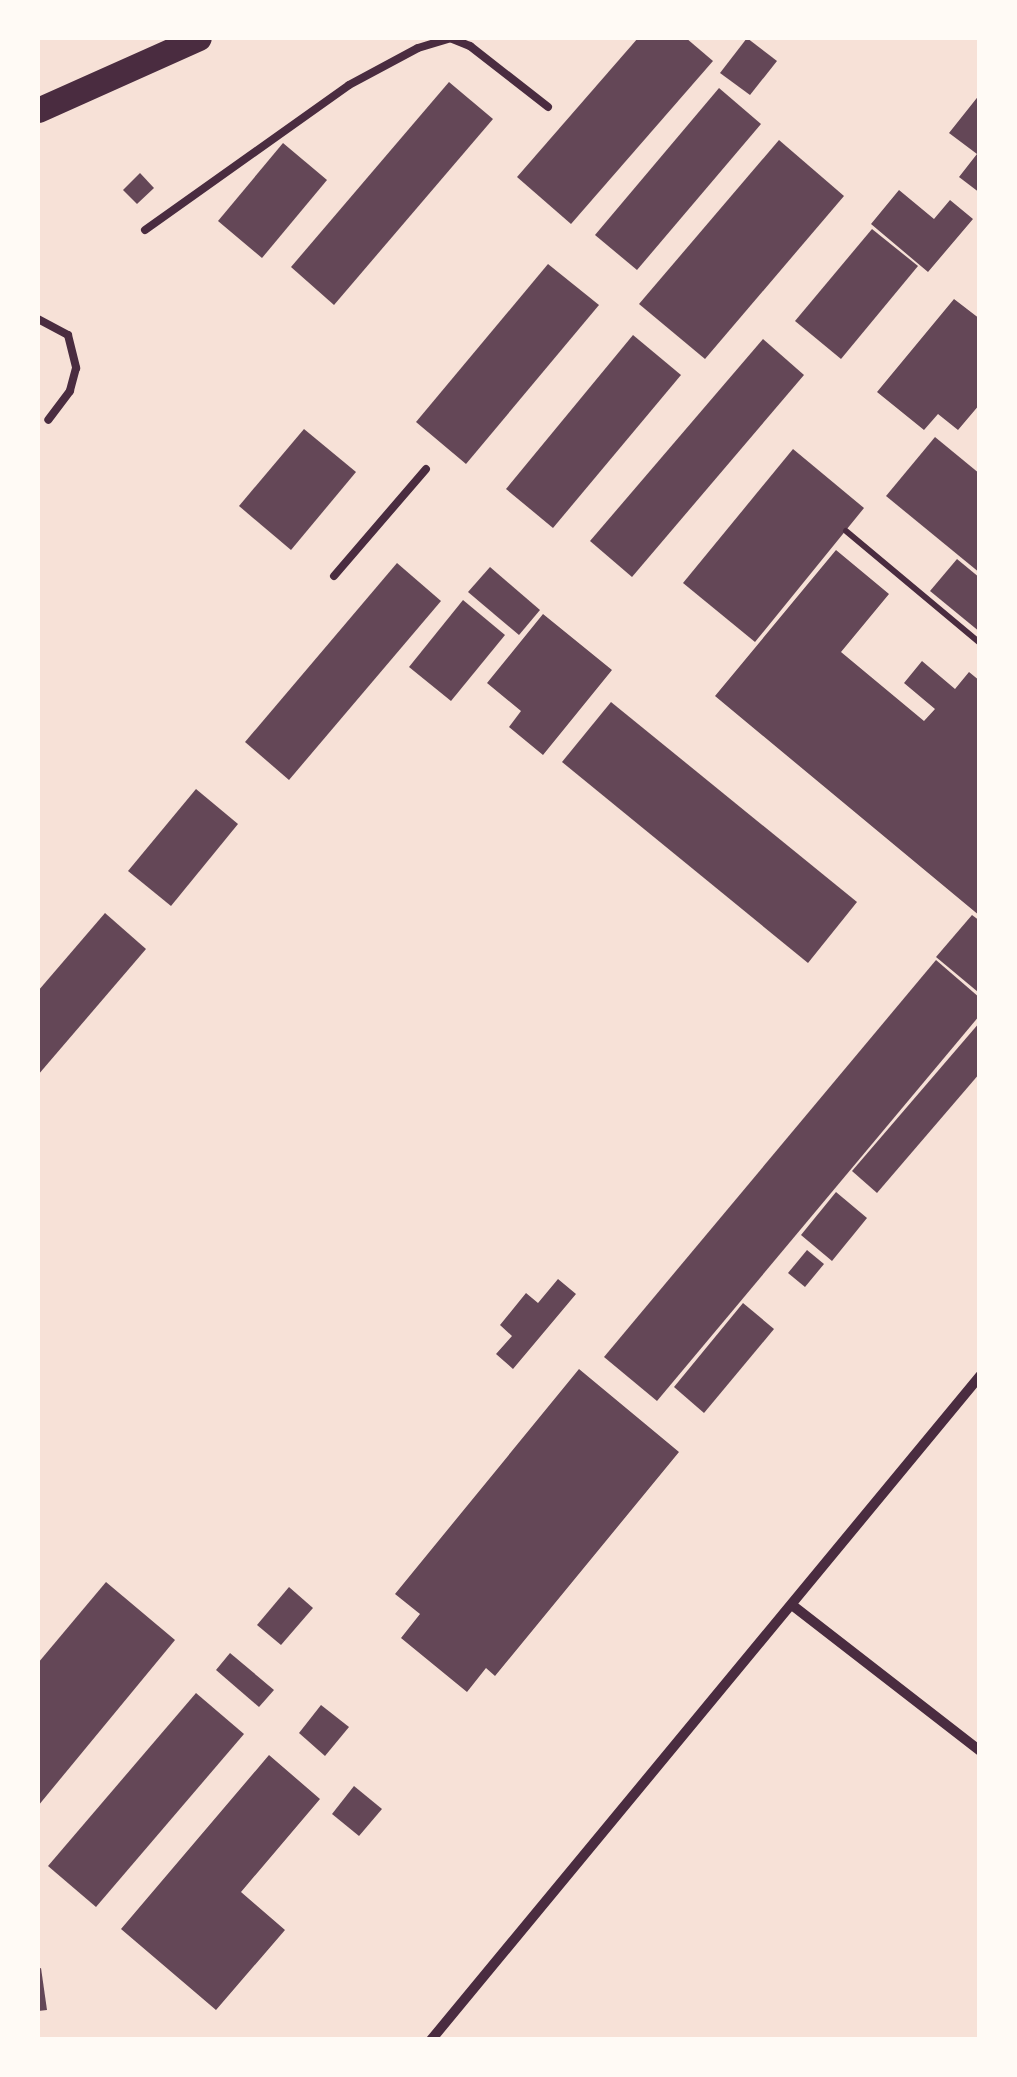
<!DOCTYPE html>
<html>
<head>
<meta charset="utf-8">
<style>
  body { margin:0 }
  #map { position:relative; width:1017px; height:2077px; overflow:hidden; background:#f7e1d7; font-family:"Playfair Display",serif }
  div>[style] { position:absolute }
  .building>* { inset:0; background:#644757 }
  .path>* { height:6px; margin:-3px; padding:0 3px; transform-origin:3px; border-radius:3px; background:#4a2c40 }
  .service>* { height:8px; margin:-4px; padding:0 4px; transform-origin:4px; border-radius:4px; background:#4a2c40 }
  .minor>* { height:10px; margin:-5px; padding:0 5px; transform-origin:5px; border-radius:5px; background:#4a2c40 }
  .primary>* { height:25px; margin:-12.5px; padding:0 12.5px; transform-origin:12.5px; border-radius:12.5px; background:#4a2c40 }
  span { translate:-50% -50%; white-space:nowrap; text-align:center; line-height:1.15; -webkit-text-stroke:8px #fffaf5; paint-order:stroke }
  .frame { position:absolute; inset:0; border:40px solid #fffaf5; pointer-events:none }
</style>
</head>
<body>
<div id="map">
  <div class="building">
    <i style="clip-path:polygon(638px 38px,686px 38px,713px 61px,571px 224px,517px 177px)"></i>
    <i style="clip-path:polygon(747px 38px,777px 61px,750px 95px,720px 73px)"></i>
    <i style="clip-path:polygon(449px 82px,493px 119px,334px 305px,291px 267px)"></i>
    <i style="clip-path:polygon(719px 88px,761px 124px,637px 270px,595px 235px)"></i>
    <i style="clip-path:polygon(980px 94px,980px 193px,959px 177px,977px 154px,949px 133px)"></i>
    <i style="clip-path:polygon(779px 140px,844px 196px,705px 359px,639px 304px)"></i>
    <i style="clip-path:polygon(283px 143px,327px 180px,262px 258px,218px 221px)"></i>
    <i style="clip-path:polygon(140px 173px,154px 188px,137px 204px,123px 190px)"></i>
    <i style="clip-path:polygon(899px 190px,934px 219px,950px 200px,973px 219px,928px 272px,871px 224px)"></i>
    <i style="clip-path:polygon(872px 229px,918px 266px,841px 359px,795px 321px)"></i>
    <i style="clip-path:polygon(548px 264px,599px 305px,466px 464px,416px 422px)"></i>
    <i style="clip-path:polygon(954px 299px,980px 319px,980px 404px,958px 430px,938px 414px,924px 430px,877px 392px)"></i>
    <i style="clip-path:polygon(633px 335px,681px 375px,553px 528px,506px 489px)"></i>
    <i style="clip-path:polygon(763px 339px,804px 375px,632px 577px,590px 541px)"></i>
    <i style="clip-path:polygon(304px 429px,356px 472px,291px 550px,239px 506px)"></i>
    <i style="clip-path:polygon(935px 437px,980px 474px,980px 573px,886px 496px)"></i>
    <i style="clip-path:polygon(793px 449px,864px 508px,755px 642px,683px 583px)"></i>
    <i style="clip-path:polygon(836px 550px,889px 594px,841px 652px,924px 721px,935px 709px,904px 683px,922px 661px,955px 689px,969px 672px,980px 681px,980px 916px,715px 696px)"></i>
    <i style="clip-path:polygon(957px 559px,980px 578px,980px 632px,930px 591px)"></i>
    <i style="clip-path:polygon(397px 563px,441px 601px,289px 780px,245px 742px)"></i>
    <i style="clip-path:polygon(490px 567px,540px 610px,519px 635px,468px 592px)"></i>
    <i style="clip-path:polygon(463px 600px,505px 635px,451px 701px,409px 667px)"></i>
    <i style="clip-path:polygon(543px 614px,612px 670px,543px 755px,509px 727px,521px 711px,487px 683px)"></i>
    <i style="clip-path:polygon(611px 702px,857px 902px,808px 963px,562px 762px)"></i>
    <i style="clip-path:polygon(196px 789px,238px 824px,171px 906px,128px 871px)"></i>
    <i style="clip-path:polygon(105px 913px,146px 949px,38px 1075px,38px 991px)"></i>
    <i style="clip-path:polygon(972px 915px,980px 921px,978px 992px,936px 957px)"></i>
    <i style="clip-path:polygon(936px 960px,980px 998px,980px 1015px,657px 1401px,604px 1357px)"></i>
    <i style="clip-path:polygon(980px 1022px,980px 1073px,877px 1193px,852px 1171px)"></i>
    <i style="clip-path:polygon(836px 1192px,867px 1218px,832px 1261px,801px 1235px)"></i>
    <i style="clip-path:polygon(807px 1250px,824px 1264px,805px 1287px,788px 1273px)"></i>
    <i style="clip-path:polygon(558px 1279px,576px 1294px,513px 1369px,496px 1354px,512px 1336px,500px 1325px,526px 1293px,538px 1303px)"></i>
    <i style="clip-path:polygon(743px 1303px,774px 1329px,704px 1413px,674px 1387px)"></i>
    <i style="clip-path:polygon(579px 1369px,679px 1452px,495px 1676px,486px 1668px,467px 1692px,401px 1638px,420px 1614px,395px 1594px)"></i>
    <i style="clip-path:polygon(106px 1582px,175px 1640px,38px 1806px,38px 1663px)"></i>
    <i style="clip-path:polygon(289px 1587px,313px 1608px,281px 1645px,257px 1625px)"></i>
    <i style="clip-path:polygon(230px 1653px,274px 1690px,259px 1707px,216px 1670px)"></i>
    <i style="clip-path:polygon(196px 1693px,244px 1734px,96px 1907px,48px 1866px)"></i>
    <i style="clip-path:polygon(321px 1705px,349px 1727px,325px 1756px,299px 1733px)"></i>
    <i style="clip-path:polygon(269px 1755px,320px 1799px,241px 1892px,285px 1930px,216px 2010px,121px 1929px)"></i>
    <i style="clip-path:polygon(354px 1786px,382px 1809px,359px 1836px,332px 1814px)"></i>
    <i style="clip-path:polygon(41px 1968px,47px 2010px,38px 2011px,38px 1969px)"></i>
  </div>
  <div class="path">
    <i style="left:846px;top:531px;width:175px;rotate:39.9deg"></i>
  </div>
  <div class="service">
    <i style="left:145px;top:230px;width:250px;rotate:-35.4deg"></i>
    <i style="left:349px;top:85px;width:78px;rotate:-28.2deg"></i>
    <i style="left:418px;top:48px;width:34px;rotate:-17deg"></i>
    <i style="left:450px;top:38px;width:22px;rotate:22deg"></i>
    <i style="left:470px;top:46px;width:99px;rotate:38deg"></i>
    <i style="left:38px;top:319px;width:34px;rotate:28deg"></i>
    <i style="left:68px;top:335px;width:34px;rotate:76deg"></i>
    <i style="left:76px;top:368px;width:24px;rotate:105deg"></i>
    <i style="left:70px;top:391px;width:36px;rotate:127deg"></i>
    <i style="left:334px;top:576px;width:141px;rotate:-49.3deg"></i>
  </div>
  <div class="minor">
    <i style="left:792px;top:1605px;width:238px;rotate:37.8deg"></i>
    <i style="left:431px;top:2040px;width:862px;rotate:-50.42deg"></i>
  </div>
  <div class="primary">
    <i style="left:38px;top:110px;width:176px;rotate:-24.1deg"></i>
  </div>
  <div class="frame"></div>
</div>
</body>
</html>
